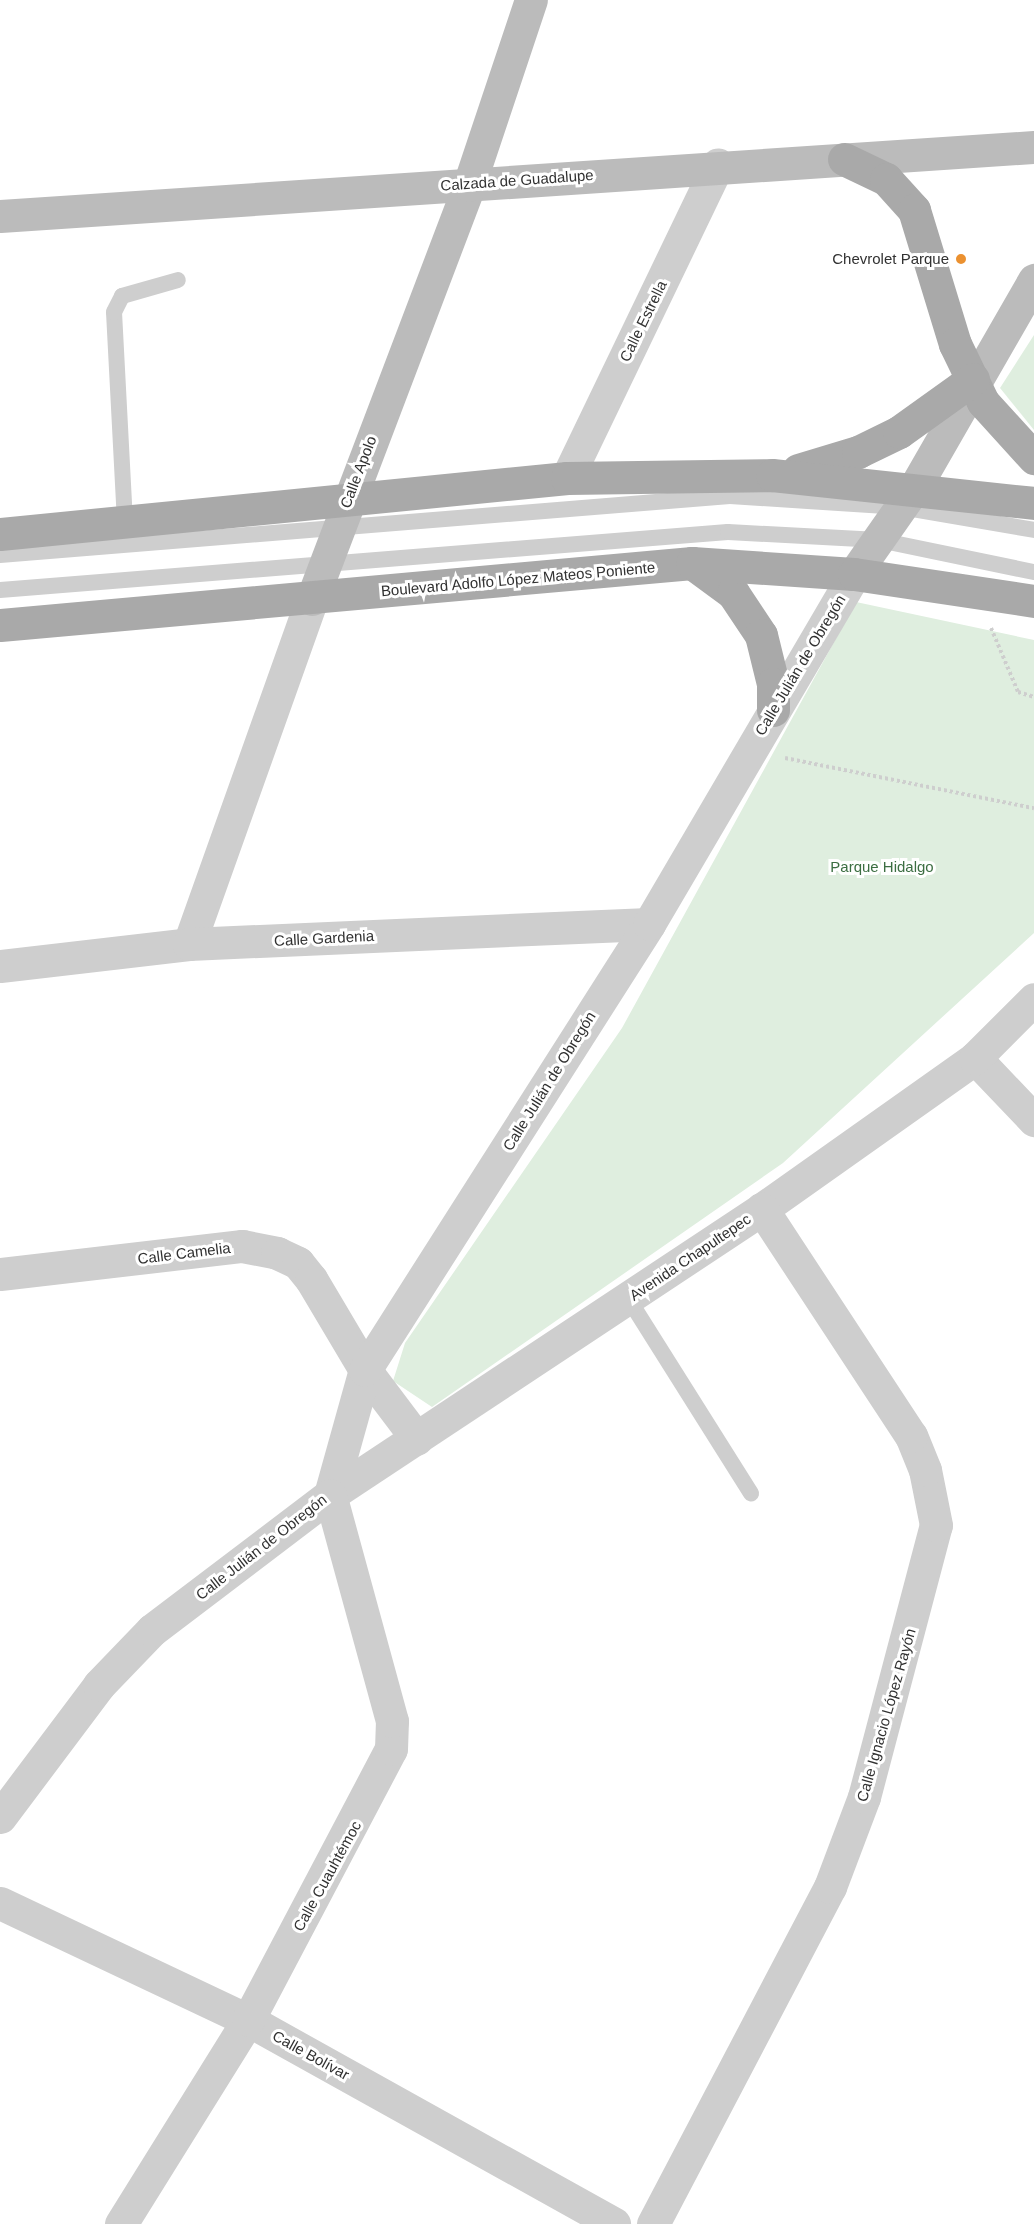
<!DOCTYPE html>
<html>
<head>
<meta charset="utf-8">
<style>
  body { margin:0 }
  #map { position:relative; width:1034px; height:2224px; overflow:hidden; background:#fff; font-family:Helvetica,sans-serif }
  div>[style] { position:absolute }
  .green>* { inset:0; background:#dfeedf }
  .path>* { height:4px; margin-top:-2px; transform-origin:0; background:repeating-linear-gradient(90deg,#cecece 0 3px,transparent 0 6px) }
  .lane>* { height:16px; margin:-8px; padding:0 8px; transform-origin:8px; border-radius:8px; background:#cecece }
  .street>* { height:33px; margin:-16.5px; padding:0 16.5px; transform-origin:16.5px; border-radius:16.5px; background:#cecece }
  .secondary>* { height:33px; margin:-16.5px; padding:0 16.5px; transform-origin:16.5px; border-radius:16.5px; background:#bbb }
  .primary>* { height:33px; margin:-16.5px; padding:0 16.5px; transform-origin:16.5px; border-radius:16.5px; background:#a9a9a9 }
  .dots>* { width:16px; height:16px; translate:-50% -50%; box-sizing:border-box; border:3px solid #fff; border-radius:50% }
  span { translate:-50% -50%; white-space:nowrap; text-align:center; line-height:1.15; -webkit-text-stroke:6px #fff; paint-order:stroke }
  .street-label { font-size:15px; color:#313131 }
  .poi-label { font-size:15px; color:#313131 }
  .right { translate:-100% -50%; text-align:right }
  .park-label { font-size:15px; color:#3c6e42 }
</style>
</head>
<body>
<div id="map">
  <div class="green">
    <i style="clip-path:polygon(1034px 335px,1034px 430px,1000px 388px)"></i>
    <i style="clip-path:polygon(856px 602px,1034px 640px,1034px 933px,783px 1163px,432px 1407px,393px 1381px,405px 1343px,622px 1028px)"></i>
  </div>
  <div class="path">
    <i style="left:991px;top:628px;width:69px;rotate:67.1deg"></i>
    <i style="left:1018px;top:692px;width:17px;rotate:17deg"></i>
    <i style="left:785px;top:758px;width:254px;rotate:11.4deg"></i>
  </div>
  <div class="lane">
    <i style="left:125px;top:522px;width:210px;rotate:-93deg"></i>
    <i style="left:114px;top:312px;width:18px;rotate:-63deg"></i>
    <i style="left:122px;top:296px;width:58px;rotate:-15.9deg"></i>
    <i style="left:0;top:555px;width:732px;rotate:-4.62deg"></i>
    <i style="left:730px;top:496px;width:171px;rotate:3.7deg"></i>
    <i style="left:901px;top:507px;width:135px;rotate:9.8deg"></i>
    <i style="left:0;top:590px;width:730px;rotate:-4.56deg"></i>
    <i style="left:728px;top:532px;width:151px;rotate:3deg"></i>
    <i style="left:879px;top:540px;width:158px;rotate:11.7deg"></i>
    <i style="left:628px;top:1298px;width:231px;rotate:57.8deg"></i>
  </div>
  <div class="street">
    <i style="left:567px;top:478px;width:348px;rotate:-64.3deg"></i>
    <i style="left:189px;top:944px;width:366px;rotate:-70.4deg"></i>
    <i style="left:0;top:966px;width:190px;rotate:-6.6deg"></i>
    <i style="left:189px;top:944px;width:460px;rotate:-2.5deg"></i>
    <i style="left:975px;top:1058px;width:86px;rotate:46.4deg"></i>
    <i style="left:0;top:1274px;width:244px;rotate:-6.6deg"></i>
    <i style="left:242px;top:1246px;width:36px;rotate:11deg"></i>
    <i style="left:277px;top:1253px;width:23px;rotate:25deg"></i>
    <i style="left:298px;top:1263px;width:21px;rotate:51deg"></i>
    <i style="left:311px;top:1279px;width:106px;rotate:59.3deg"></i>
    <i style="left:365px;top:1370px;width:86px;rotate:53deg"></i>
    <i style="left:330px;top:1495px;width:130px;rotate:-74.4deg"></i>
    <i style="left:365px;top:1370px;width:529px;rotate:-57.51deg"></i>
    <i style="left:649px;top:924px;width:406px;rotate:-59.6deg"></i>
    <i style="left:0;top:1817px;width:165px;rotate:-53.1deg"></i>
    <i style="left:99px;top:1685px;width:76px;rotate:-46.1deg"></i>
    <i style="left:152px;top:1630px;width:223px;rotate:-37.2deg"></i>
    <i style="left:330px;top:1495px;width:518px;rotate:-33.51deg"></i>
    <i style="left:762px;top:1209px;width:261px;rotate:-35.3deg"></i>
    <i style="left:975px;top:1058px;width:83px;rotate:-45deg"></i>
    <i style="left:0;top:1903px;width:274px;rotate:25.3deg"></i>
    <i style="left:248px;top:2020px;width:419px;rotate:29.1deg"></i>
    <i style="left:121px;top:2224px;width:240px;rotate:-58.1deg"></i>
    <i style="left:248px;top:2020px;width:306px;rotate:-62.2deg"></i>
    <i style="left:391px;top:1749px;width:28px;rotate:-88deg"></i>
    <i style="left:392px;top:1721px;width:234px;rotate:-105.3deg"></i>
    <i style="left:653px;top:2224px;width:381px;rotate:-62.3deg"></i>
    <i style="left:830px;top:1887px;width:96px;rotate:-69.3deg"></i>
    <i style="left:864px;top:1797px;width:281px;rotate:-75.2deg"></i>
    <i style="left:936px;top:1525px;width:56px;rotate:-101.3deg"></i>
    <i style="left:925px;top:1470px;width:37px;rotate:-112deg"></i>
    <i style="left:911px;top:1436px;width:272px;rotate:-123.3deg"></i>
  </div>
  <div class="secondary">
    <i style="left:0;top:216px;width:1036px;rotate:-3.82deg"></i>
    <i style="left:854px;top:574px;width:106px;rotate:-55deg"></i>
    <i style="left:915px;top:487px;width:239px;rotate:-60.1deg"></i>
    <i style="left:312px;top:599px;width:443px;rotate:-69.2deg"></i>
    <i style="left:469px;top:185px;width:195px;rotate:-71.5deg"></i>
  </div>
  <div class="primary">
    <i style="left:844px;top:159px;width:47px;rotate:25.5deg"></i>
    <i style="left:886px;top:179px;width:42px;rotate:47.9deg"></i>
    <i style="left:914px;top:210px;width:140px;rotate:73deg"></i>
    <i style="left:955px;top:344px;width:64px;rotate:64.2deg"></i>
    <i style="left:983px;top:402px;width:76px;rotate:47.7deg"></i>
    <i style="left:798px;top:470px;width:63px;rotate:-16.7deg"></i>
    <i style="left:858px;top:452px;width:46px;rotate:-26deg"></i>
    <i style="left:899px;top:432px;width:91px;rotate:-35.6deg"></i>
    <i style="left:0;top:534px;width:570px;rotate:-5.64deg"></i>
    <i style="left:567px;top:478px;width:205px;rotate:-0.8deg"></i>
    <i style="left:772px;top:475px;width:263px;rotate:6.1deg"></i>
    <i style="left:692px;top:563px;width:51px;rotate:36.2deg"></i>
    <i style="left:733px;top:593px;width:50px;rotate:56.3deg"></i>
    <i style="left:761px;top:635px;width:50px;rotate:76.2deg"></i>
    <i style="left:773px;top:684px;width:26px;rotate:90deg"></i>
    <i style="left:0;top:625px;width:695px;rotate:-5.12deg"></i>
    <i style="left:692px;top:563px;width:162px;rotate:3.9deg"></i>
    <i style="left:854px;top:574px;width:182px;rotate:8.5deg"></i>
  </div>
  <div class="dots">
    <i style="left:961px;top:259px;background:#eb9130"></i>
  </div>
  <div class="street-label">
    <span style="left:517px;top:180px;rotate:-4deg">Calzada de Guadalupe</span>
    <span style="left:643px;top:321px;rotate:-64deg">Calle Estrella</span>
    <span style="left:358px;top:472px;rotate:-69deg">Calle Apolo</span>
    <span style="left:518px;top:579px;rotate:-5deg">Boulevard Adolfo López Mateos Poniente</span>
    <span style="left:800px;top:665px;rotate:-59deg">Calle Julián de Obregón</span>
    <span style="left:324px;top:938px;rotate:-3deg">Calle Gardenia</span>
    <span style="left:549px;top:1081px;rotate:-58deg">Calle Julián de Obregón</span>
    <span style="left:184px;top:1253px;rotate:-7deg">Calle Camelia</span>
    <span style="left:690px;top:1257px;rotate:-34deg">Avenida Chapultepec</span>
    <span style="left:261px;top:1547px;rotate:-38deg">Calle Julián de Obregón</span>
    <span style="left:886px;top:1715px;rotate:-74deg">Calle Ignacio López Rayón</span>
    <span style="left:327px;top:1876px;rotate:-61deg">Calle Cuauhtémoc</span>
    <span style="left:311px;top:2055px;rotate:29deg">Calle Bolívar</span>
  </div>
  <div class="poi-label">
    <span class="right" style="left:949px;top:259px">Chevrolet Parque</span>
  </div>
  <div class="park-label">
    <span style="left:882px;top:867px">Parque Hidalgo</span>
  </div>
</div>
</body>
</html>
